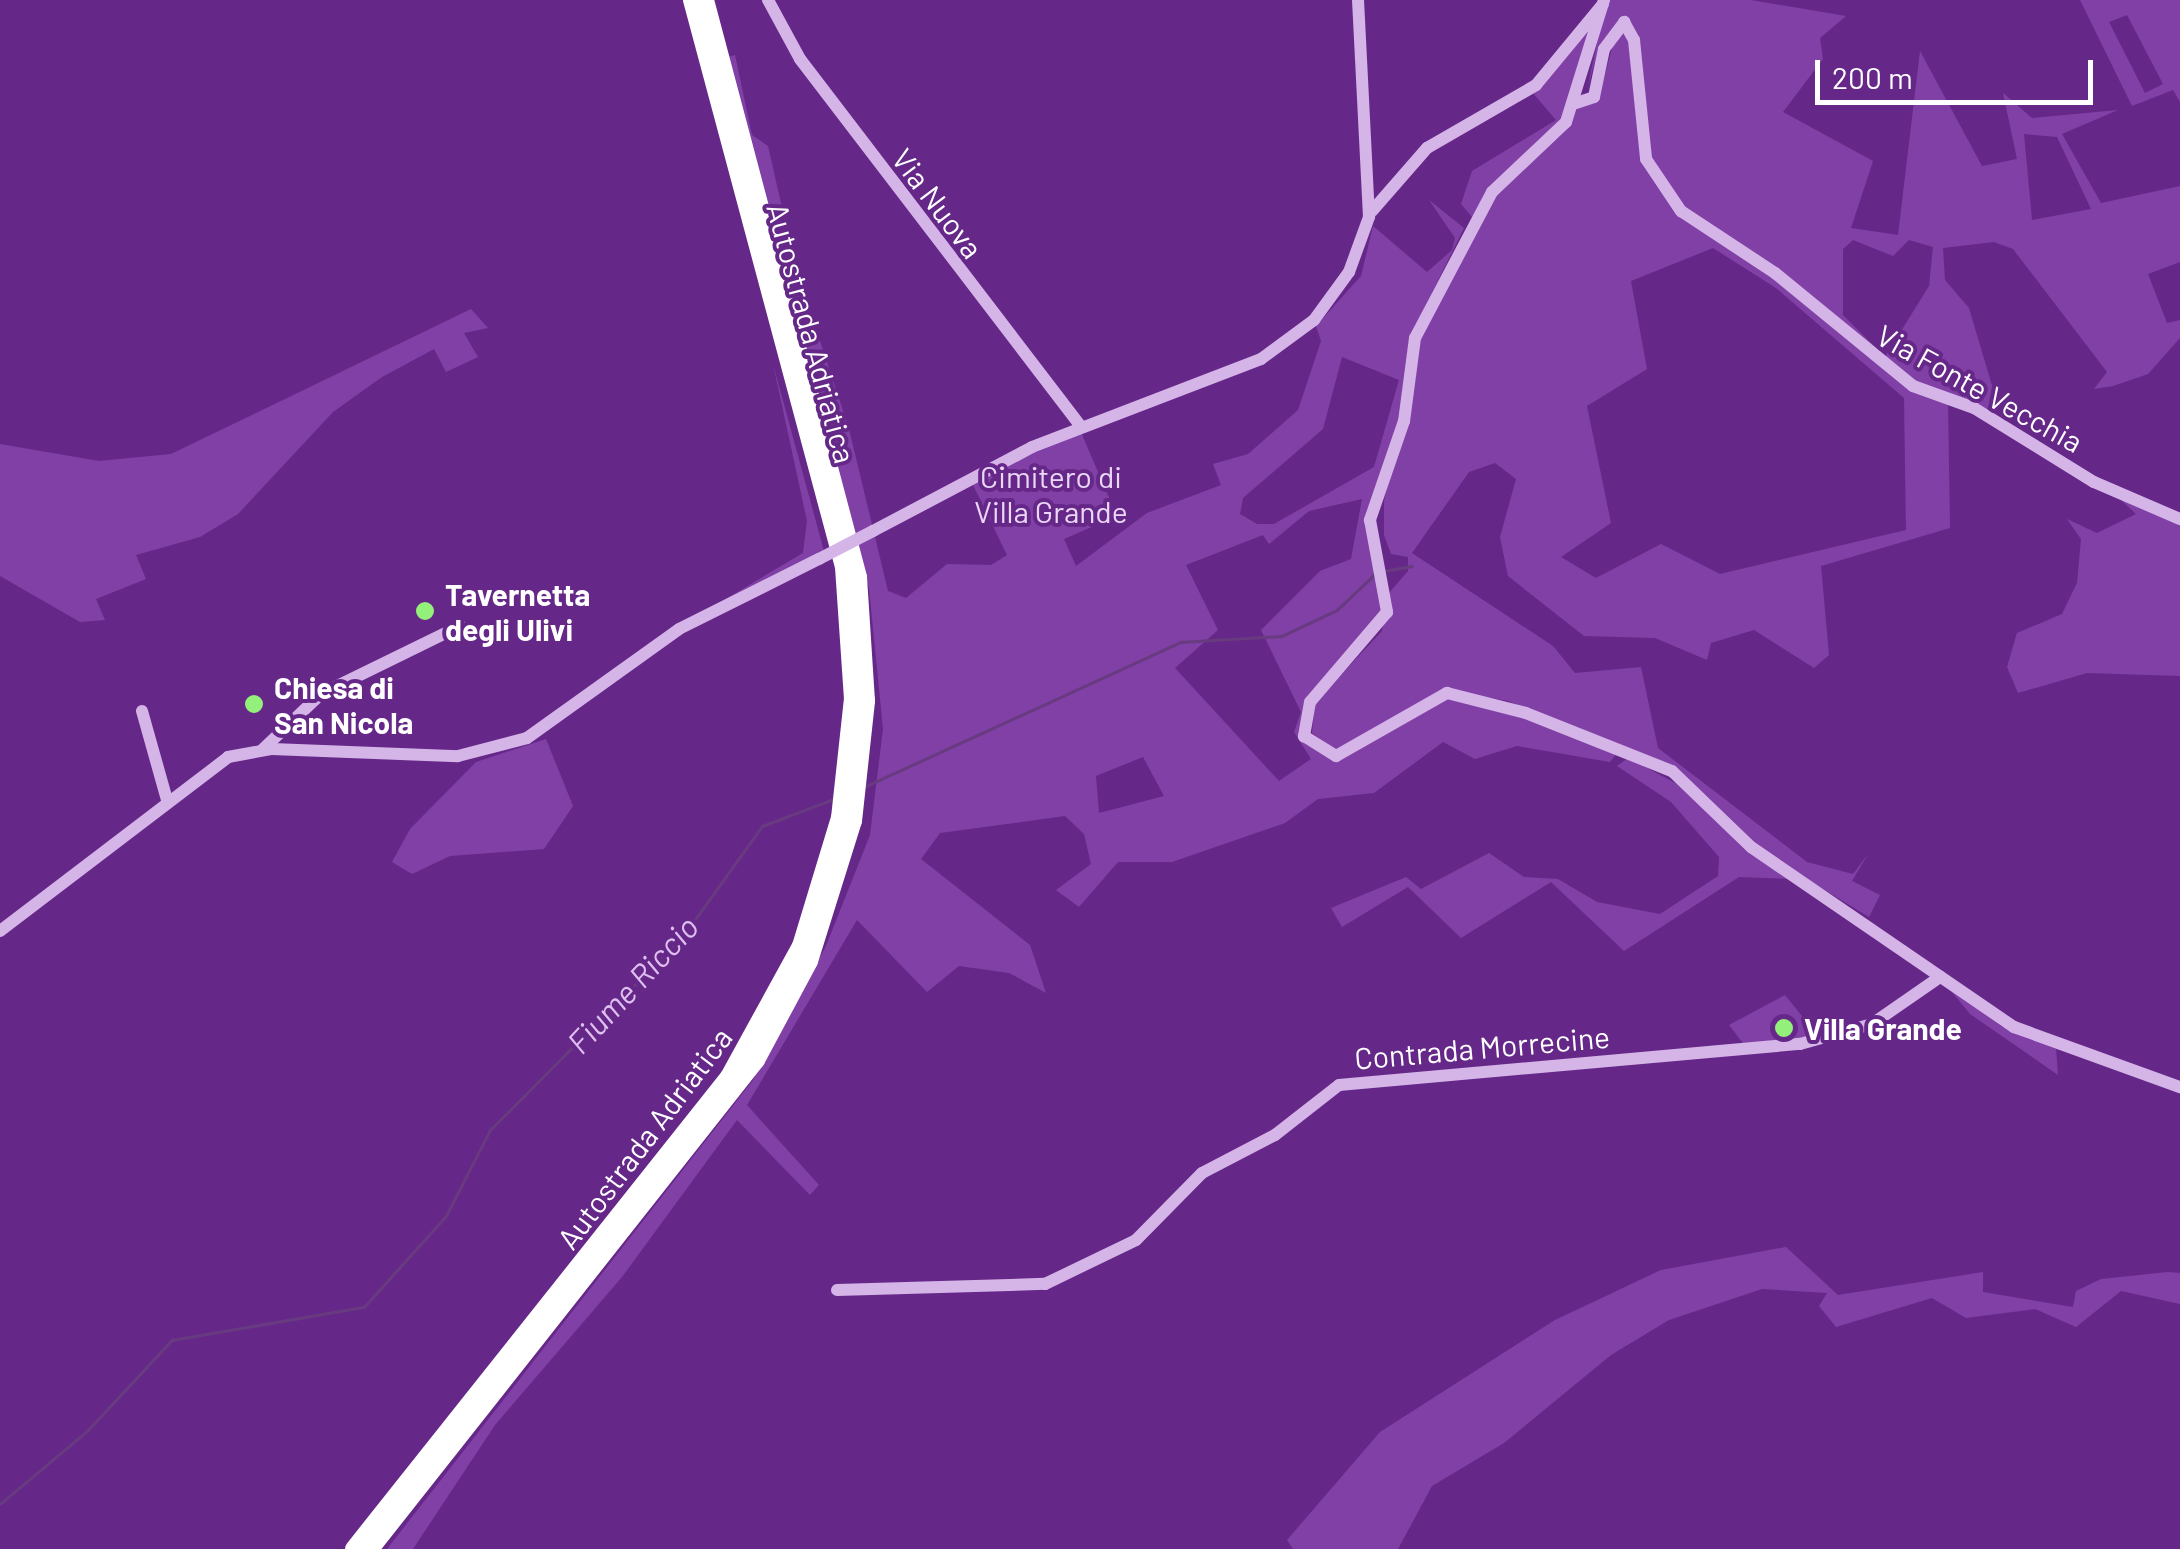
<!DOCTYPE html>
<html>
<head>
<meta charset="utf-8">
<style>
  body { margin:0 }
  #map { position:relative; width:2180px; height:1549px; overflow:hidden; background:#662888; font-family:Barlow,sans-serif }
  div>[style] { position:absolute }
  .green>* { inset:0; background:#8140a6 }
  .stream>* { height:2.5px; margin:-1.25px; padding:0 1.25px; transform-origin:1.25px; border-radius:1.25px; background:#683a80 }
  .minor>* { height:12px; margin:-6px; padding:0 6px; transform-origin:6px; border-radius:6px; background:#d5b4e8 }
  .highway>* { height:18px; margin:-9px; padding:0 9px; transform-origin:9px; border-radius:9px; background:#fff }
  .minor-bridge>* { height:12px; margin:-6px; padding:0 6px; transform-origin:6px; border-radius:6px; background:#d5b4e8 }
  .dots>* { width:28px; height:28px; translate:-50% -50%; box-sizing:border-box; border:5px solid #662888; border-radius:50% }
  span { translate:-50% -50%; white-space:nowrap; text-align:center; line-height:1.15; -webkit-text-stroke:8px #662888; paint-order:stroke }
  .street-label { font-size:30px; color:#fff }
  .park-label { font-size:30px; color:#ebd8f7 }
  .poi-label { font-size:30px; color:#fff; font-weight:700 }
  .left { translate:0 -50%; text-align:left }
  .water-label { font-size:32px; color:#dec0f0; font-style:italic }
  .scale { position:absolute; left:1815px; top:60px; width:278px; height:45px; box-sizing:border-box; border:5px solid #fff; border-top:0; padding-left:12px; font-size:30px; line-height:35px; white-space:nowrap; color:#fff; -webkit-text-stroke:8px #662888; paint-order:stroke }
</style>
</head>
<body>
<div id="map">
  <div class="green">
    <i style="clip-path:polygon(evenodd,1606px 0,1751px 0,1846px 16px,1820px 38px,1823px 59px,1783px 112px,1873px 161px,1851px 228px,1898px 235px,1920px 51px,1982px 166px,2017px 159px,2003px 93px,2032px 118px,2118px 110px,2062px 134px,2101px 203px,2180px 186px,2180px 262px,2148px 274px,2167px 323px,2180px 320px,2180px 338px,2148px 374px,2113px 386px,2094px 389px,2107px 372px,2013px 249px,1994px 242px,1943px 248px,1945px 280px,1969px 308px,1996px 399px,1981px 415px,1948px 401px,1950px 528px,1821px 566px,1829px 655px,1814px 668px,1754px 630px,1711px 643px,1707px 660px,1655px 638px,1584px 636px,1508px 576px,1500px 537px,1516px 479px,1495px 463px,1469px 472px,1412px 553px,1553px 646px,1575px 673px,1641px 667px,1658px 748px,1807px 862px,1853px 874px,1868px 854px,1852px 881px,1880px 895px,1869px 917px,1767px 855px,1681px 774px,1508px 701px,1442px 689px,1336px 750px,1312px 733px,1315px 703px,1382px 631px,1388px 594px,1408px 571px,1408px 557px,1391px 554px,1384px 535px,1384px 501px,1422px 334px,1478px 224px,1461px 204px,1472px 171px,1556px 120px,1532px 92px,1588px 32px,1568px 106px,1599px 97px,1620px 18px,1599px 46px,1587px 90px,1606px 0,2024px 134px,2057px 137px,2091px 209px,2032px 220px,2024px 134px,1606px 0,1909px 240px,1933px 247px,1929px 286px,1885px 357px,1843px 315px,1843px 249px,1853px 240px,1893px 256px,1909px 240px,1606px 0,1713px 248px,1776px 288px,1904px 398px,1906px 530px,1720px 574px,1661px 544px,1596px 578px,1561px 557px,1611px 523px,1587px 406px,1647px 369px,1631px 281px,1713px 248px)"></i>
    <i style="clip-path:polygon(evenodd,2080px 0,2180px 0,2180px 102px,2173px 90px,2132px 106px,2080px 0,2127px 15px,2163px 84px,2145px 93px,2109px 22px,2127px 15px)"></i>
    <i style="clip-path:polygon(evenodd,735px 55px,752px 135px,768px 146px,795px 265px,849px 429px,888px 591px,906px 598px,947px 564px,991px 565px,1007px 555px,972px 483px,1080px 430px,1117px 516px,1064px 539px,1076px 566px,1147px 513px,1221px 485px,1213px 464px,1248px 454px,1298px 410px,1321px 341px,1316px 326px,1361px 276px,1373px 226px,1427px 272px,1452px 250px,1455px 238px,1429px 200px,1464px 228px,1413px 331px,1401px 419px,1366px 513px,1383px 611px,1308px 701px,1303px 739px,1337px 760px,1441px 699px,1474px 696px,1617px 753px,1610px 762px,1517px 746px,1475px 759px,1443px 742px,1374px 793px,1318px 799px,1285px 823px,1172px 862px,1118px 862px,1079px 907px,1056px 890px,1091px 864px,1084px 834px,1065px 816px,940px 833px,921px 859px,1030px 945px,1046px 993px,1009px 973px,959px 966px,927px 992px,857px 920px,747px 1105px,819px 1185px,810px 1195px,737px 1120px,622px 1277px,495px 1425px,413px 1549px,387px 1549px,753px 1080px,826px 946px,870px 835px,883px 729px,869px 588px,728px 57px,735px 55px,1342px 357px,1399px 380px,1374px 467px,1274px 524px,1257px 524px,1240px 514px,1243px 498px,1323px 429px,1342px 357px,735px 55px,1362px 499px,1351px 559px,1320px 571px,1261px 630px,1301px 712px,1294px 732px,1311px 759px,1279px 781px,1175px 668px,1218px 630px,1186px 565px,1263px 535px,1269px 544px,1309px 511px,1362px 499px,735px 55px,1143px 757px,1164px 796px,1099px 813px,1096px 776px,1143px 757px)"></i>
    <i style="clip-path:polygon(471px 309px,488px 328px,464px 333px,478px 357px,446px 372px,434px 349px,382px 377px,333px 412px,238px 514px,200px 537px,136px 555px,146px 579px,96px 599px,105px 620px,80px 622px,0 576px,0 444px,99px 461px,171px 454px)"></i>
    <i style="clip-path:polygon(773px 364px,824px 551px,697px 616px,803px 553px,807px 521px)"></i>
    <i style="clip-path:polygon(2120px 499px,2180px 521px,2180px 676px,2087px 673px,2018px 693px,2007px 667px,2017px 633px,2062px 614px,2077px 583px,2081px 539px,2067px 519px,2097px 533px,2136px 514px)"></i>
    <i style="clip-path:polygon(546px 739px,573px 806px,544px 849px,450px 856px,412px 874px,392px 862px,410px 829px,476px 762px)"></i>
    <i style="clip-path:polygon(1628px 758px,1681px 786px,1792px 879px,1739px 877px,1624px 951px,1551px 882px,1461px 938px,1408px 887px,1342px 927px,1331px 908px,1406px 877px,1421px 889px,1489px 853px,1524px 877px,1558px 879px,1597px 902px,1660px 914px,1718px 876px,1719px 857px,1671px 802px,1617px 766px)"></i>
    <i style="clip-path:polygon(1947px 986px,2001px 1026px,2056px 1049px,2058px 1075px,1970px 1014px)"></i>
    <i style="clip-path:polygon(1785px 995px,1817px 1035px,1746px 1047px,1729px 1025px)"></i>
    <i style="clip-path:polygon(1786px 1247px,1838px 1295px,1983px 1272px,1983px 1292px,2073px 1307px,2076px 1291px,2101px 1279px,2168px 1272px,2180px 1273px,2180px 1304px,2121px 1291px,2076px 1327px,2035px 1309px,1966px 1318px,1932px 1298px,1836px 1327px,1819px 1306px,1827px 1293px,1762px 1289px,1669px 1320px,1611px 1355px,1504px 1443px,1432px 1486px,1398px 1549px,1293px 1549px,1287px 1540px,1380px 1432px,1555px 1320px,1661px 1270px)"></i>
  </div>
  <div class="stream">
    <i style="left:1384px;top:571px;width:28px;rotate:-10deg"></i>
    <i style="left:864px;top:787px;width:348px;rotate:-24.6deg"></i>
    <i style="left:1180px;top:642px;width:102px;rotate:-3.4deg"></i>
    <i style="left:1282px;top:636px;width:61px;rotate:-25.3deg"></i>
    <i style="left:1337px;top:610px;width:54px;rotate:-43.5deg"></i>
    <i style="left:0;top:1504px;width:114px;rotate:-40deg"></i>
    <i style="left:87px;top:1431px;width:125px;rotate:-47deg"></i>
    <i style="left:172px;top:1340px;width:195px;rotate:-9.8deg"></i>
    <i style="left:364px;top:1307px;width:122px;rotate:-48deg"></i>
    <i style="left:446px;top:1216px;width:97px;rotate:-62.9deg"></i>
    <i style="left:490px;top:1130px;width:275px;rotate:-45.1deg"></i>
    <i style="left:684px;top:935px;width:134px;rotate:-54.4deg"></i>
    <i style="left:762px;top:826px;width:77px;rotate:-20.6deg"></i>
  </div>
  <div class="minor">
    <i style="left:768px;top:0;width:67px;rotate:61.5deg"></i>
    <i style="left:800px;top:59px;width:463px;rotate:52.6deg"></i>
    <i style="left:1604px;top:0;width:128px;rotate:107.3deg"></i>
    <i style="left:1566px;top:122px;width:102px;rotate:136.6deg"></i>
    <i style="left:1492px;top:192px;width:165px;rotate:117.8deg"></i>
    <i style="left:1415px;top:338px;width:84px;rotate:97.5deg"></i>
    <i style="left:1404px;top:421px;width:105px;rotate:109deg"></i>
    <i style="left:1370px;top:520px;width:94px;rotate:79.5deg"></i>
    <i style="left:1387px;top:612px;width:118px;rotate:130.5deg"></i>
    <i style="left:1310px;top:702px;width:35px;rotate:100deg"></i>
    <i style="left:1304px;top:736px;width:38px;rotate:32deg"></i>
    <i style="left:1336px;top:756px;width:128px;rotate:-29.6deg"></i>
    <i style="left:1447px;top:693px;width:81px;rotate:14.2deg"></i>
    <i style="left:1526px;top:713px;width:157px;rotate:21.7deg"></i>
    <i style="left:1672px;top:771px;width:110px;rotate:43.9deg"></i>
    <i style="left:1751px;top:847px;width:319px;rotate:34.4deg"></i>
    <i style="left:2014px;top:1027px;width:177px;rotate:19.9deg"></i>
    <i style="left:1576px;top:103px;width:19px;rotate:-18deg"></i>
    <i style="left:1594px;top:97px;width:49px;rotate:-78.2deg"></i>
    <i style="left:1604px;top:49px;width:34px;rotate:-53deg"></i>
    <i style="left:1624px;top:22px;width:21px;rotate:61deg"></i>
    <i style="left:1634px;top:40px;width:120px;rotate:84.2deg"></i>
    <i style="left:1646px;top:159px;width:63px;rotate:56.1deg"></i>
    <i style="left:1681px;top:211px;width:113px;rotate:33.4deg"></i>
    <i style="left:1775px;top:273px;width:178px;rotate:39.3deg"></i>
    <i style="left:1913px;top:386px;width:65px;rotate:19.8deg"></i>
    <i style="left:1974px;top:408px;width:141px;rotate:31.7deg"></i>
    <i style="left:2094px;top:482px;width:94px;rotate:23.3deg"></i>
    <i style="left:1372px;top:211px;width:84px;rotate:-48.9deg"></i>
    <i style="left:1427px;top:148px;width:126px;rotate:-30deg"></i>
    <i style="left:1536px;top:85px;width:105px;rotate:-50.4deg"></i>
    <i style="left:873px;top:531px;width:180px;rotate:-27.8deg"></i>
    <i style="left:1032px;top:447px;width:245px;rotate:-21deg"></i>
    <i style="left:1261px;top:359px;width:66px;rotate:-36.3deg"></i>
    <i style="left:1314px;top:320px;width:59px;rotate:-53.9deg"></i>
    <i style="left:1349px;top:272px;width:59px;rotate:-70deg"></i>
    <i style="left:1369px;top:217px;width:217px;rotate:-92.9deg"></i>
    <i style="left:142px;top:711px;width:92px;rotate:74.3deg"></i>
    <i style="left:263px;top:749px;width:80px;rotate:-43.5deg"></i>
    <i style="left:321px;top:694px;width:155px;rotate:-26.1deg"></i>
    <i style="left:0;top:931px;width:287px;rotate:-37.3deg"></i>
    <i style="left:228px;top:757px;width:45px;rotate:-10.3deg"></i>
    <i style="left:272px;top:749px;width:186px;rotate:2.2deg"></i>
    <i style="left:458px;top:756px;width:71px;rotate:-14.6deg"></i>
    <i style="left:527px;top:738px;width:187px;rotate:-35.6deg"></i>
    <i style="left:679px;top:629px;width:157px;rotate:-26.6deg"></i>
    <i style="left:837px;top:1290px;width:208px;rotate:-1.7deg"></i>
    <i style="left:1045px;top:1284px;width:101px;rotate:-25.8deg"></i>
    <i style="left:1136px;top:1240px;width:94px;rotate:-45.4deg"></i>
    <i style="left:1202px;top:1173px;width:82px;rotate:-27.5deg"></i>
    <i style="left:1275px;top:1135px;width:81px;rotate:-38deg"></i>
    <i style="left:1339px;top:1085px;width:463px;rotate:-5.1deg"></i>
    <i style="left:1800px;top:1044px;width:75px;rotate:-15.5deg"></i>
    <i style="left:1872px;top:1024px;width:83px;rotate:-34.7deg"></i>
  </div>
  <div class="highway">
    <i style="left:354px;top:1549px;width:603px;rotate:-51.53deg"></i>
    <i style="left:729px;top:1077px;width:149px;rotate:-61.2deg"></i>
    <i style="left:801px;top:946px;width:134px;rotate:-73.1deg"></i>
    <i style="left:840px;top:818px;width:120px;rotate:-83.8deg"></i>
    <i style="left:853px;top:699px;width:132px;rotate:-93.9deg"></i>
    <i style="left:844px;top:567px;width:587px;rotate:-105.01deg"></i>
    <i style="left:370px;top:1549px;width:623px;rotate:-51.71deg"></i>
    <i style="left:756px;top:1060px;width:112px;rotate:-61.8deg"></i>
    <i style="left:809px;top:961px;width:147px;rotate:-72.6deg"></i>
    <i style="left:853px;top:821px;width:121px;rotate:-83.8deg"></i>
    <i style="left:866px;top:701px;width:124px;rotate:-93.7deg"></i>
    <i style="left:858px;top:577px;width:597px;rotate:-104.85deg"></i>
  </div>
  <div class="minor-bridge">
    <i style="left:819px;top:559px;width:61px;rotate:-27.4deg"></i>
  </div>
  <div class="dots">
    <i style="left:425px;top:611px;background:#93f07b"></i>
    <i style="left:254px;top:704px;background:#93f07b"></i>
    <i style="left:1784px;top:1028px;background:#93f07b"></i>
  </div>
  <div class="street-label">
    <span style="left:938px;top:203px;rotate:53deg">Via Nuova</span>
    <span style="left:812px;top:333px;rotate:75deg">Autostrada Adriatica</span>
    <span style="left:1980px;top:388px;rotate:29deg">Via Fonte Vecchia</span>
    <span style="left:1482px;top:1047px;rotate:-5deg">Contrada Morrecine</span>
    <span style="left:644px;top:1138px;rotate:-53deg">Autostrada Adriatica</span>
  </div>
  <div class="park-label">
    <span style="left:1051px;top:493px">Cimitero di<br>Villa Grande</span>
  </div>
  <div class="poi-label">
    <span class="left" style="left:445px;top:611px">Tavernetta<br>degli Ulivi</span>
    <span class="left" style="left:274px;top:704px">Chiesa di<br>San Nicola</span>
    <span class="left" style="left:1804px;top:1028px">Villa Grande</span>
  </div>
  <div class="water-label">
    <span style="left:632px;top:984px;rotate:-47deg">Fiume Riccio</span>
  </div>
  <div class="scale">200 m</div>
</div>
</body>
</html>
